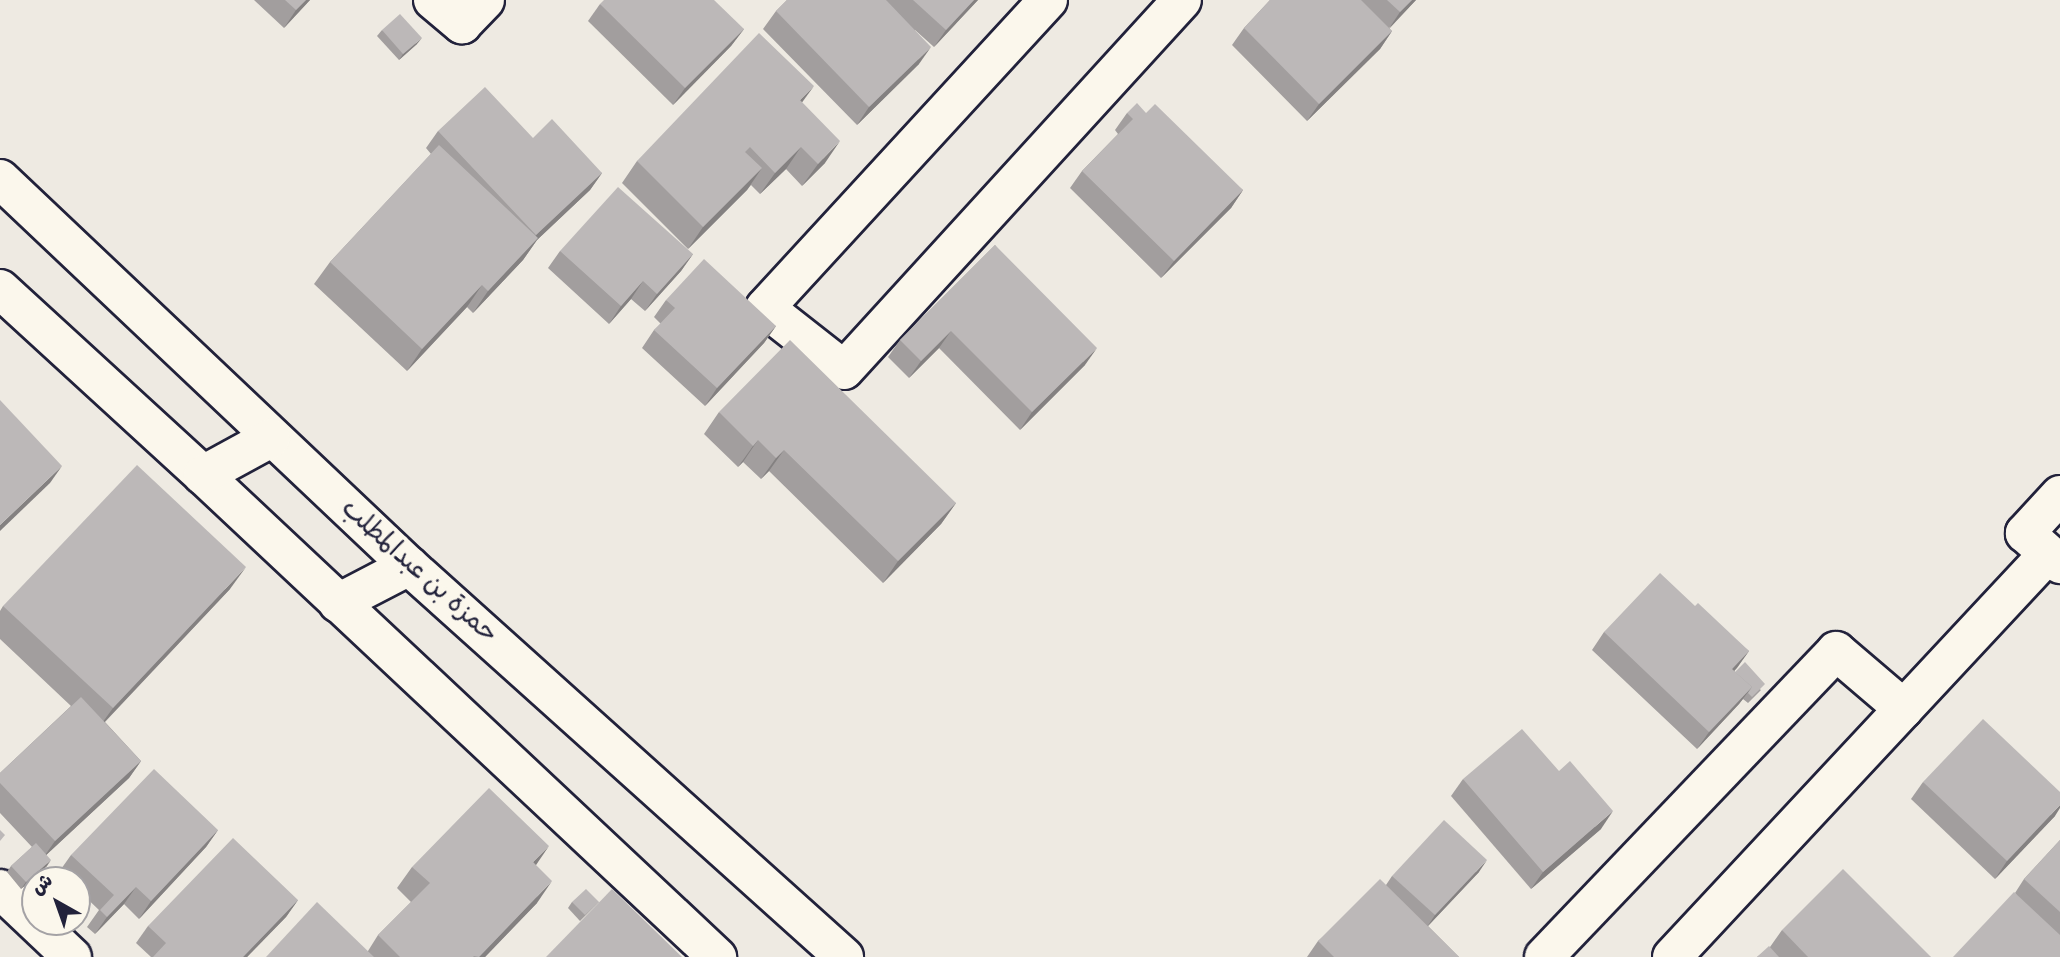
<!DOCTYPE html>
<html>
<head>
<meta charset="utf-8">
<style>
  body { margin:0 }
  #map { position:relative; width:2060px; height:957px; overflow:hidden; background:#eeeae2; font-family:Dekko,"Playpen Sans Arabic",sans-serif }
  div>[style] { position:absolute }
  .roads { filter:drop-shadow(2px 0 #22223b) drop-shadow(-2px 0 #22223b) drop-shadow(0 2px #22223b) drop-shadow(0 -2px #22223b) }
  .minor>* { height:38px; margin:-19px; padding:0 19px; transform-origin:19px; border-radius:19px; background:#fbf7ec }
  .wall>* { inset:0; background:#a29e9e }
  .shaded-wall>* { inset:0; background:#848181 }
  .building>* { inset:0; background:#bcb8b8 }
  span { translate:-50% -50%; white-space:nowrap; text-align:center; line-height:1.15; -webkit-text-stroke:7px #fbf7ec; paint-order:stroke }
  .street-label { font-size:26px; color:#22223b }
  .north { position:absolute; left:21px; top:866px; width:70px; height:70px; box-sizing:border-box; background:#fbf7ec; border:2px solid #a4a2a5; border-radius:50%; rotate:320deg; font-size:19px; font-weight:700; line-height:28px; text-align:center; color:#22223b }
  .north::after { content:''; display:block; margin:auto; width:24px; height:32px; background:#22223b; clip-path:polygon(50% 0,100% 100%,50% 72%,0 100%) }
</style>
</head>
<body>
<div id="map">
  <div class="roads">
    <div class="minor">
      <i style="left:433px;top:0;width:38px;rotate:40deg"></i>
      <i style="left:462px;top:24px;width:33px;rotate:-46deg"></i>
      <i style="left:1048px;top:0;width:418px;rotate:132.6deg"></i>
      <i style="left:765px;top:308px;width:100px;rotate:38.1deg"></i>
      <i style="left:844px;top:370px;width:501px;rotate:-47.59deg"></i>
      <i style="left:0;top:179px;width:563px;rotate:43.42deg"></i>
      <i style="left:409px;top:566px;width:585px;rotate:41.95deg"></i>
      <i style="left:0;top:289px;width:275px;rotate:42.5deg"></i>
      <i style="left:203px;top:475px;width:705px;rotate:43.16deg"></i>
      <i style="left:203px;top:475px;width:77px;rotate:-28.6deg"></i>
      <i style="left:2060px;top:495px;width:52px;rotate:132.6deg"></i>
      <i style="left:2025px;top:533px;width:47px;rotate:41.5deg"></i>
      <i style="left:338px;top:603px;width:80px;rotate:-27.5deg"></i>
      <i style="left:0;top:889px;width:99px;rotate:43.4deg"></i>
      <i style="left:1544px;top:957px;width:423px;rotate:-46.3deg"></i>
      <i style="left:1836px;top:651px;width:89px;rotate:40.5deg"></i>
      <i style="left:1672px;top:957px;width:551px;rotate:-46.99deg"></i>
    </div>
  </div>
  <div class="wall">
    <i style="clip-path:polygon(254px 0,310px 0,284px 28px)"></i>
    <i style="clip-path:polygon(787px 0,978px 0,934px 47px,915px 30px,919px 64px,857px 125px,763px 29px,776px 11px)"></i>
    <i style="clip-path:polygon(1270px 0,1416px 0,1389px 28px,1392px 31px,1380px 49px,1307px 121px,1232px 45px,1244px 28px)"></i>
    <i style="clip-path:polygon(600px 4px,744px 29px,731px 46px,673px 105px,588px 21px)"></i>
    <i style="clip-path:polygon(382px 30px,417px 44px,399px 60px,377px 36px)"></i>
    <i style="clip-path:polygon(802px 103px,825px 163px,802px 186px,786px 169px,760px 194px,751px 185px,747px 190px,688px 249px,622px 183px,637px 161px)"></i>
    <i style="clip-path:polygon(1127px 113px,1146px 113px,1243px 190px,1231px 208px,1161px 278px,1070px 188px,1082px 171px,1118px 134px,1115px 130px)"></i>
    <i style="clip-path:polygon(438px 131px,533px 138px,602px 173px,590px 190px,537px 240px,523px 260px,473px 313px,467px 307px,407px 371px,314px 284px,330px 262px,431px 154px,426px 148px)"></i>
    <i style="clip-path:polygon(995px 245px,1085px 365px,1020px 430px,939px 348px,909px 378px,888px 357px,900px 340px)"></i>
    <i style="clip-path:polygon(560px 251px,693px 254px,681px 271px,645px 311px,631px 299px,609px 324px,548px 268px)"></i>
    <i style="clip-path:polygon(666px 300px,776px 326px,764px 343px,705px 406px,642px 348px,654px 330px,661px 324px,654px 317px)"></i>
    <i style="clip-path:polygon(719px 412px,956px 503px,941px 524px,883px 583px,769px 471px,761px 479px,743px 462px,738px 467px,704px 434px)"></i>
    <i style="clip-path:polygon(230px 589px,105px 722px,141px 761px,129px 778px,46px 855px,47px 866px,21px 889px,7px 872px,11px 866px,32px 847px,0 813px,0 773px,71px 706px,0 639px,0 611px,3px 606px)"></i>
    <i style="clip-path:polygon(1695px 606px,1749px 651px,1734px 671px,1761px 690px,1748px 703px,1743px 699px,1739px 704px,1697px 749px,1592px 650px,1604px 632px)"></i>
    <i style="clip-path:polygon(1463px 779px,1601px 829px,1531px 889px,1451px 796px)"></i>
    <i style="clip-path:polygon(1923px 782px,2055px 816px,1995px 879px,1911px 799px)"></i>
    <i style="clip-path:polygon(218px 830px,206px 847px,139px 919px,124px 904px,95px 934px,87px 927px,99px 910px,77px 889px,77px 880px,67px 880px,59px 872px,71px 855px)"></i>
    <i style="clip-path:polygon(2060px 840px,2060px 957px,2015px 893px,2024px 879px)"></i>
    <i style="clip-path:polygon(536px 865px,537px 903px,485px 957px,266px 957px,368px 951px,378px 935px,411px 902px,397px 888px,412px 867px)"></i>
    <i style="clip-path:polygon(1479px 872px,1428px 926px,1459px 957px,1307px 957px,1318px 941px,1386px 885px,1392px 876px)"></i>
    <i style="clip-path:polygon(298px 900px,286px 917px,247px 957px,151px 957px,136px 943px,148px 926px)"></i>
    <i style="clip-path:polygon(572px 902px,599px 902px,580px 921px,568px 908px)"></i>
    <i style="clip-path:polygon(1782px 930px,1931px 957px,1757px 957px,1770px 947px)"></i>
  </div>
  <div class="shaded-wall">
    <i style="clip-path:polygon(306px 0,310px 0,284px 28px,296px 10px)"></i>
    <i style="clip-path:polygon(974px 0,978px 0,934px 47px,946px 30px)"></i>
    <i style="clip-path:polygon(1412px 0,1416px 0,1388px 30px,1400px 12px)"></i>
    <i style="clip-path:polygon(744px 29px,731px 46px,673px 105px,685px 88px)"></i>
    <i style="clip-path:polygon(1392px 31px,1380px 49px,1307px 121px,1319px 104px)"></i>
    <i style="clip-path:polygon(422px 38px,417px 44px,399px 60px,403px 54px)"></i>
    <i style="clip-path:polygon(931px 47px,919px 64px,857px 125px,869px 107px)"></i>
    <i style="clip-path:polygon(814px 86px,798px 108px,800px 100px)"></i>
    <i style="clip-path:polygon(840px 141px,825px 163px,802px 186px,818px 164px)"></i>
    <i style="clip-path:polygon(801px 147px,786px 169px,760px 194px,775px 173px)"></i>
    <i style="clip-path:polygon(762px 168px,747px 190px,688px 249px,703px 227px)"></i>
    <i style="clip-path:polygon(602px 173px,590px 190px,537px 240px,523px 260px,473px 313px,488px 291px,524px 252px,536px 235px)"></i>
    <i style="clip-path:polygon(1243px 190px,1231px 208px,1161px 278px,1174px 261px)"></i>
    <i style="clip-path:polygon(693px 254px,681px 271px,645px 311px,657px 294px)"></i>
    <i style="clip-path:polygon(643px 281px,631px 299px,609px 324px,621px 306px)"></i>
    <i style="clip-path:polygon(482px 285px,467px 307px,407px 371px,422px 349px)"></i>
    <i style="clip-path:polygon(776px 326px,764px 343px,705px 406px,717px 388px)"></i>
    <i style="clip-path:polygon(951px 331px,939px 348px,909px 378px,921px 361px)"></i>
    <i style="clip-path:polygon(1097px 348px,1085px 365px,1020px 430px,1032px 412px)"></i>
    <i style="clip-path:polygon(758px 440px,743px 462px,738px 467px,753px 446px)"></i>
    <i style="clip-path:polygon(784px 450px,769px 471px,761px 479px,776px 458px)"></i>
    <i style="clip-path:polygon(62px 466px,50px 483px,0 531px,0 525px)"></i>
    <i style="clip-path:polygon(956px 503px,941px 524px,883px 583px,898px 561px)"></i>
    <i style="clip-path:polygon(246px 567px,230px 589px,97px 730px,113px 708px)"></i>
    <i style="clip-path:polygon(1749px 651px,1737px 668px,1720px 686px,1732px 669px)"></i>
    <i style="clip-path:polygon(1752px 687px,1739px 704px,1697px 749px,1709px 732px)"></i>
    <i style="clip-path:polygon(141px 761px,129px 778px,43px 858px,55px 841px)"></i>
    <i style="clip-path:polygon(2060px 805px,2060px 808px,2055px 816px,1995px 879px,2007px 861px)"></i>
    <i style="clip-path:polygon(1613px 811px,1601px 829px,1531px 889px,1543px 872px)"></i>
    <i style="clip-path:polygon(218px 830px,206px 847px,139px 919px,151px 901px)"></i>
    <i style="clip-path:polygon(549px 846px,534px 868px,533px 862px)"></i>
    <i style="clip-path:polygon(51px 860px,47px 866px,21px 889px,26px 882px)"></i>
    <i style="clip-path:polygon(1487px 860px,1479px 872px,1427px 927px,1435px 915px)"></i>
    <i style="clip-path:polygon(552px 881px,537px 903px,485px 957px,479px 957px)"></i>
    <i style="clip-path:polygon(136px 887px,124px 904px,95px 934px,107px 917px)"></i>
    <i style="clip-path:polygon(298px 900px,286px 917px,247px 957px,243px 957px)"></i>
  </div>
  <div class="building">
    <i style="clip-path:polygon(285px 0,306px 0,296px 10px)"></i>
    <i style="clip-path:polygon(604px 0,714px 0,744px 29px,685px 88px,600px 4px)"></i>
    <i style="clip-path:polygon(787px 0,886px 0,931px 47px,869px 107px,776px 11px)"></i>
    <i style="clip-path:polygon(913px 0,974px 0,946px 30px)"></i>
    <i style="clip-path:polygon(1270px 0,1361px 0,1392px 31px,1319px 104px,1244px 28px)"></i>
    <i style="clip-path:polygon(1387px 0,1412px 0,1400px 12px)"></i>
    <i style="clip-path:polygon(400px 14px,422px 38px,403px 54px,382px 30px)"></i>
    <i style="clip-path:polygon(759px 33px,814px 86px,800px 100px,840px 141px,818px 164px,801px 147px,775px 173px,750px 147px,745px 152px,762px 168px,703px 227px,637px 161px)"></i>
    <i style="clip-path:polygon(485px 87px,533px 138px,552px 119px,602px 173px,536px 235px,438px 131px)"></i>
    <i style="clip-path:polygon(1137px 103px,1146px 113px,1155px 104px,1243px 190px,1174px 261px,1082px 171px,1133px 119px,1127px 113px)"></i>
    <i style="clip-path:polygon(439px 145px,538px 238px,488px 291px,482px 285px,422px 349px,330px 262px)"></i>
    <i style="clip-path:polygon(618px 187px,693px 254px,657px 294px,643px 281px,621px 306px,560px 251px)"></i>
    <i style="clip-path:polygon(995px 245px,1097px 348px,1032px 412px,951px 331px,921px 361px,900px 340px)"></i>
    <i style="clip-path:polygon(704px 259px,776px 326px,717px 388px,654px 330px,675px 308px,666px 300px)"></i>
    <i style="clip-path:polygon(790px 340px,956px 503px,898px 561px,784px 450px,776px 458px,758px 440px,753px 446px,719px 412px)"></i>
    <i style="clip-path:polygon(0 400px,62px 466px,0 525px)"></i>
    <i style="clip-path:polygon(137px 465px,246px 567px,113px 708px,3px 606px)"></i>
    <i style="clip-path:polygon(1660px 573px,1695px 606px,1698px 603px,1749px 651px,1732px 669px,1752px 687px,1709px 732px,1604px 632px)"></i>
    <i style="clip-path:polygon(1745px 662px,1765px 684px,1752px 697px,1748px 693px,1752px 687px,1735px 672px)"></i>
    <i style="clip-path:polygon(81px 697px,141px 761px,55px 841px,0 783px,0 773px)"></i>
    <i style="clip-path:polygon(1983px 719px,2060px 792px,2060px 805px,2007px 861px,1923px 782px)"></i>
    <i style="clip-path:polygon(1522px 729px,1559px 771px,1570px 761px,1613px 811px,1543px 872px,1463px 779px)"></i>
    <i style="clip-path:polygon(154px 769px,218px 830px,151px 901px,136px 887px,107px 917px,100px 910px,114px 895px,71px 855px)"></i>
    <i style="clip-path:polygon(489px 788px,549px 846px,533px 862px,552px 881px,479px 957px,474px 956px,473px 957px,400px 957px,378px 935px,430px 883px,412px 867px)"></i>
    <i style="clip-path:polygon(1444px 820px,1487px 860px,1435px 915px,1392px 876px)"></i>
    <i style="clip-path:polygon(0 830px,5px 835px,0 841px)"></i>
    <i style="clip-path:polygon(233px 838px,298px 900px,243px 957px,153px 957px,166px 943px,148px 926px)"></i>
    <i style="clip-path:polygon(2060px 840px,2060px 912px,2024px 879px)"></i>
    <i style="clip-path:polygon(36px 843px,51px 860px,26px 882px,11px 866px)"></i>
    <i style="clip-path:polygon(1843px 869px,1931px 957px,1808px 957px,1782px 930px)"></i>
    <i style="clip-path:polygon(1380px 879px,1459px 957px,1334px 957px,1318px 941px)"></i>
    <i style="clip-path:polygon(586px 889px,599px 902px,585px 915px,572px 902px)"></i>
    <i style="clip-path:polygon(612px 889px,682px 957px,546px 957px)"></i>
    <i style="clip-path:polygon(2014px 892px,2060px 935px,2060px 957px,1953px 957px)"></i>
    <i style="clip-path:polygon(317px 902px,374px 957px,266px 957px)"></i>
    <i style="clip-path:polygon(1769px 946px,1779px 957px,1757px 957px)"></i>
  </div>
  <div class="street-label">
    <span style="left:418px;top:573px;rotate:42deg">حمزة بن عبدالمطلب</span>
  </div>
  <div class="north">ش</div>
</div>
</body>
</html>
